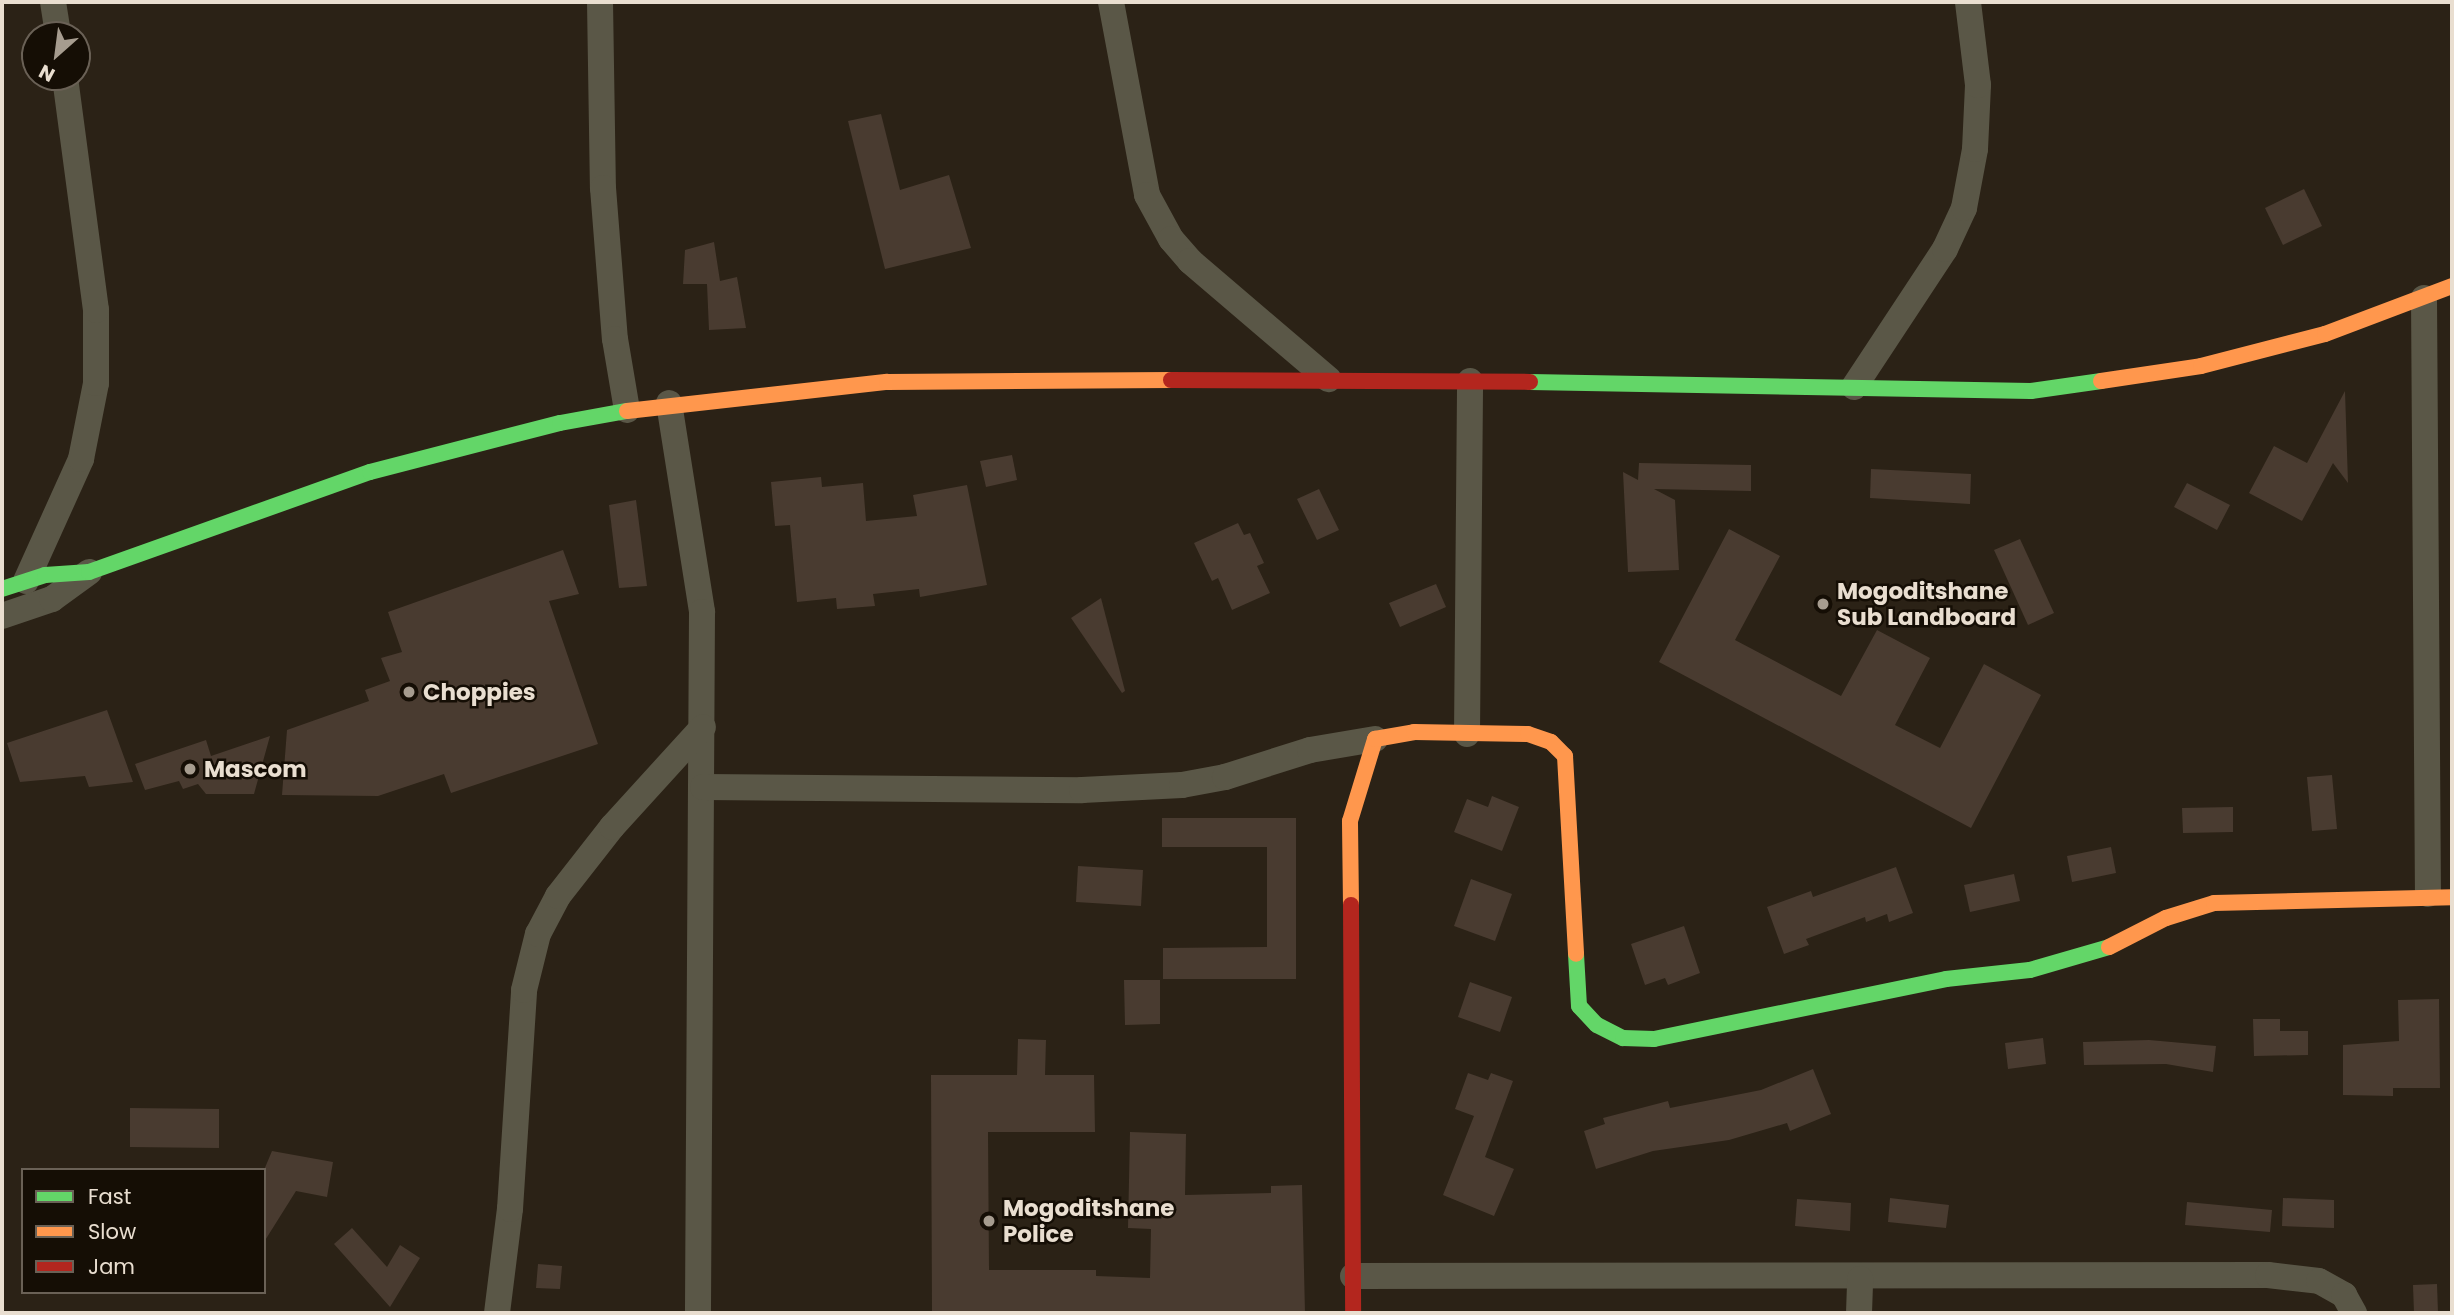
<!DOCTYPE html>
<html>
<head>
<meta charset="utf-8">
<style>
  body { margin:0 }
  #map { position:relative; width:2454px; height:1315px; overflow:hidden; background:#2b2216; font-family:Poppins,sans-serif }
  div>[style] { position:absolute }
  .building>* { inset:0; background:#493b30 }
  .street>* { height:26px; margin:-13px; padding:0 13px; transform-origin:13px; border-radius:13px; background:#5a5747 }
  .fast>* { height:16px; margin:-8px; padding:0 8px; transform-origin:8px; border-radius:8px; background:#63d668 }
  .slow>* { height:16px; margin:-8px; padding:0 8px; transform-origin:8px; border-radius:8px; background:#ff974d }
  .jam>* { height:16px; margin:-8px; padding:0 8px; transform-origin:8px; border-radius:8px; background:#b3261e }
  .dots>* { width:19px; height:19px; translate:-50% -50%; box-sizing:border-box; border:4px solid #150e05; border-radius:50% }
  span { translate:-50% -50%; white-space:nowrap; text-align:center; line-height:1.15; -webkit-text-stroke:5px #150e05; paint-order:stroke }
  .poi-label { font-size:23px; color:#e9ded0; font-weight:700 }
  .left { translate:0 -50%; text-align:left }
  .frame { position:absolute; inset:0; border:4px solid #e9ded0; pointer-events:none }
  .legend { position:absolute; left:21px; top:1168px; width:245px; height:126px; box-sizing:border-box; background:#150e05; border:2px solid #6a6156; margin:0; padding:9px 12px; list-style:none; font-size:21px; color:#e9ded0 }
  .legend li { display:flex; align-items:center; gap:14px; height:35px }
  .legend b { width:35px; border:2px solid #6a6156 }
  .north { position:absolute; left:21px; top:21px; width:70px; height:70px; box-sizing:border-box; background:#150e05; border:2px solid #6a6156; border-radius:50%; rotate:208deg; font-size:19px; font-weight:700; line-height:28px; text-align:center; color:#e9ded0 }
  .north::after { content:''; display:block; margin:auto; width:24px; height:32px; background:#a69c8f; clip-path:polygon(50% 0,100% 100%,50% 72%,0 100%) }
</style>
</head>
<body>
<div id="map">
  <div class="building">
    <i style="clip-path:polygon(881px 114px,900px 190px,949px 175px,971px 248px,885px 269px,848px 121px)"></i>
    <i style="clip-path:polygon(2304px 189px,2322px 226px,2283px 245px,2265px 208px)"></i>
    <i style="clip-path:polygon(714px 242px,720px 281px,737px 277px,746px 328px,709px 330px,707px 284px,683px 284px,685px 250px)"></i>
    <i style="clip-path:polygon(2345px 391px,2348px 483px,2333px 463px,2302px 521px,2249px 493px,2274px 446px,2307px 463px)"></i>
    <i style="clip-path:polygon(1012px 455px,1017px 480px,986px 487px,980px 461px)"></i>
    <i style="clip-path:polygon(1639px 463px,1751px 465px,1751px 491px,1654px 489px,1675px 500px,1679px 570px,1628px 572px,1623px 472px,1638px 480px)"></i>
    <i style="clip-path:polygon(1871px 469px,1971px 474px,1970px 504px,1870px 498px)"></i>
    <i style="clip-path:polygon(821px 477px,822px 487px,863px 483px,866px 521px,917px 516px,913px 495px,967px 485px,987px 585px,920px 597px,919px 589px,873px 594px,875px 606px,837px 609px,836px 598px,797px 602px,790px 525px,775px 526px,771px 482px)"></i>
    <i style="clip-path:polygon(2187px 483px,2230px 505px,2217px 530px,2174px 507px)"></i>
    <i style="clip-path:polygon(1319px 489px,1339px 530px,1317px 540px,1297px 499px)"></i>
    <i style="clip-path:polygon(636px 500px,647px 586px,619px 588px,609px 505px)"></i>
    <i style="clip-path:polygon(1238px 523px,1244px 535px,1250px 533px,1264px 563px,1257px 566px,1270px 593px,1232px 610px,1218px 578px,1212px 581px,1194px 543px)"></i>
    <i style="clip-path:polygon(1729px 529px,1780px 556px,1735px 640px,1841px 696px,1877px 630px,1930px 658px,1895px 725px,1940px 748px,1984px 664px,2041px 695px,1971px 828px,1659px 662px)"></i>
    <i style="clip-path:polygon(2020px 539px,2054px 613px,2028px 625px,1994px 550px)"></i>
    <i style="clip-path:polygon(563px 550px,579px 594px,549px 601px,598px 744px,451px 793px,444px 774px,378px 796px,282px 795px,287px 730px,369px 701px,365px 690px,390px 681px,381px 658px,402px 652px,388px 612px)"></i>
    <i style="clip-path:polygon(1436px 584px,1446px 607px,1400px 627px,1389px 603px)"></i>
    <i style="clip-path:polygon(1101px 598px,1125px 691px,1122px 693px,1071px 618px)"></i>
    <i style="clip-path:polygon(107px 710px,133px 782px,89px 787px,85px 776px,20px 782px,7px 743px)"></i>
    <i style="clip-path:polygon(270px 736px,254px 794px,206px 794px,198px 784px,183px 789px,179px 781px,145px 790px,135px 764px,206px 740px,211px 756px)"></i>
    <i style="clip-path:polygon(2332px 775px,2337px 829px,2312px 831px,2307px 777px)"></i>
    <i style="clip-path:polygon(1492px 796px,1519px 807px,1502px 851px,1454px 832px,1467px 799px,1488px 807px)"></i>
    <i style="clip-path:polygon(2233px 807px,2233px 832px,2183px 833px,2182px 808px)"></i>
    <i style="clip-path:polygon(1162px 818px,1296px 818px,1296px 979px,1163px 979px,1163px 948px,1267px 947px,1267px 847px,1162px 847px)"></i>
    <i style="clip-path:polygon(2111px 847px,2116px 873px,2072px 882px,2067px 856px)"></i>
    <i style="clip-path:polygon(1078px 866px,1143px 870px,1141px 906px,1076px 902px)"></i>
    <i style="clip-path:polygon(1896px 867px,1913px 913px,1889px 922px,1887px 914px,1866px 922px,1865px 917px,1806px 939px,1809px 945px,1784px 954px,1767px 907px,1811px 891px,1813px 897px)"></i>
    <i style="clip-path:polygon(2014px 874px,2020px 901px,1970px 912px,1964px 885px)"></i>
    <i style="clip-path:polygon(1471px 879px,1512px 894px,1495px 941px,1454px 926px)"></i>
    <i style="clip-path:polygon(1684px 926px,1700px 973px,1668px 985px,1665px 978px,1645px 985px,1631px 944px)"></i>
    <i style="clip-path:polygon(1124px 980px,1160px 980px,1160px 1024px,1125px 1025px)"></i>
    <i style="clip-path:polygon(1470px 982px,1512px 997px,1500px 1032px,1458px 1017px)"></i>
    <i style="clip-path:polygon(2439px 999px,2440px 1088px,2393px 1088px,2393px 1096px,2343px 1095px,2343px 1045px,2399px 1041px,2398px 1000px)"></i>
    <i style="clip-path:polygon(2253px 1019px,2280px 1019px,2280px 1031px,2308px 1031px,2308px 1055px,2254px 1056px)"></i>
    <i style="clip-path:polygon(2043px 1038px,2046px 1064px,2008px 1069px,2005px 1043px)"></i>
    <i style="clip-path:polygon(1018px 1039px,1046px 1040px,1045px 1075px,1094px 1075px,1095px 1132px,988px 1132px,989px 1270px,1096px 1270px,1096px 1276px,1150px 1278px,1151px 1229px,1128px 1228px,1130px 1132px,1186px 1134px,1185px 1195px,1271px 1193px,1271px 1186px,1302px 1185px,1305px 1313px,932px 1313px,931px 1075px,1017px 1075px)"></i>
    <i style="clip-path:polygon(2149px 1040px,2216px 1046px,2213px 1072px,2166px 1064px,2084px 1065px,2083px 1042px)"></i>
    <i style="clip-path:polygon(1813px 1069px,1831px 1114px,1790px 1131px,1787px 1123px,1729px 1140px,1653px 1151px,1596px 1169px,1584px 1131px,1605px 1124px,1603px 1118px,1668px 1101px,1670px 1108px,1761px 1090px)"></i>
    <i style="clip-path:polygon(1468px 1073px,1488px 1080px,1491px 1073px,1513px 1081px,1485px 1157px,1514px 1169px,1494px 1216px,1443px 1195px,1474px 1116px,1455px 1109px)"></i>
    <i style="clip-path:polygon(130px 1108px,219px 1109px,219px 1148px,130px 1147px)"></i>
    <i style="clip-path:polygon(272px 1151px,333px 1162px,327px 1197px,296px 1191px,264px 1242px,264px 1170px)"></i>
    <i style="clip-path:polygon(1890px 1198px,1949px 1205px,1946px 1228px,1888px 1222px)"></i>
    <i style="clip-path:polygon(2283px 1198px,2334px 1200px,2334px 1228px,2282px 1226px)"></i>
    <i style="clip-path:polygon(1797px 1199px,1851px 1203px,1850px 1231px,1795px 1226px)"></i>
    <i style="clip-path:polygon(2187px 1202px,2272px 1210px,2270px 1232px,2185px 1225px)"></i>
    <i style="clip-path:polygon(352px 1228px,387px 1267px,400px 1245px,420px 1258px,390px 1307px,334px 1244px)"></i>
    <i style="clip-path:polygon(538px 1264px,562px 1266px,560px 1289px,536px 1288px)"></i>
    <i style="clip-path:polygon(2437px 1284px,2438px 1313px,2414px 1313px,2413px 1285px)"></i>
  </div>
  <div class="street">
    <i style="left:53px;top:2px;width:33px;rotate:81deg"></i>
    <i style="left:600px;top:2px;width:186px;rotate:89.1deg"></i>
    <i style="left:603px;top:188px;width:151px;rotate:85.5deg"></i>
    <i style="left:615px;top:339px;width:72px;rotate:80.4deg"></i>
    <i style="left:1111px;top:2px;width:196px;rotate:79.4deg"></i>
    <i style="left:1147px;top:195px;width:50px;rotate:61.4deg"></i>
    <i style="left:1171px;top:239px;width:29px;rotate:49deg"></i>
    <i style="left:1190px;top:261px;width:182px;rotate:40.5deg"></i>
    <i style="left:2424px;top:298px;width:596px;rotate:89.62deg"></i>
    <i style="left:1854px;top:387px;width:165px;rotate:-56.6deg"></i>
    <i style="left:1945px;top:249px;width:45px;rotate:-65.1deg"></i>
    <i style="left:1964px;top:208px;width:60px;rotate:-79.4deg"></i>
    <i style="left:1975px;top:149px;width:64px;rotate:-87.3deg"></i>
    <i style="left:1978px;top:85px;width:84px;rotate:-96.9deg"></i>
    <i style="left:669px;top:403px;width:212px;rotate:81deg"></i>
    <i style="left:702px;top:612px;width:701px;rotate:90.33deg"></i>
    <i style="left:26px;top:581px;width:134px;rotate:-65.7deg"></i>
    <i style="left:81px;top:459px;width:77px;rotate:-78.8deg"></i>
    <i style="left:96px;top:383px;width:73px;rotate:-90deg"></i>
    <i style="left:96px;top:310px;width:235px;rotate:-97.6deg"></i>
    <i style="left:2px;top:616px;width:53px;rotate:-18.8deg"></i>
    <i style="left:52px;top:599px;width:46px;rotate:-36.1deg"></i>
    <i style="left:1467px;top:734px;width:353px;rotate:-89.5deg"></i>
    <i style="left:703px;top:787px;width:379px;rotate:0.5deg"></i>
    <i style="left:1082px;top:790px;width:100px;rotate:-2.9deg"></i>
    <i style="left:1182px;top:785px;width:44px;rotate:-10.5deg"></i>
    <i style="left:1225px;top:777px;width:89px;rotate:-17.6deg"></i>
    <i style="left:1310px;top:750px;width:66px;rotate:-9.6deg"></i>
    <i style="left:1353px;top:1276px;width:915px;rotate:-0.06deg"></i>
    <i style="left:2268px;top:1275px;width:51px;rotate:6.7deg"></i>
    <i style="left:2319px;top:1281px;width:29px;rotate:29deg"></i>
    <i style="left:2344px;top:1295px;width:21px;rotate:61deg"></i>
    <i style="left:497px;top:1313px;width:105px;rotate:-82.9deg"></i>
    <i style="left:510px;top:1209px;width:219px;rotate:-86.3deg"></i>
    <i style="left:524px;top:990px;width:58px;rotate:-76deg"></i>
    <i style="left:538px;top:934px;width:43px;rotate:-62.2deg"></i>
    <i style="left:558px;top:896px;width:88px;rotate:-52deg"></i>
    <i style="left:612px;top:827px;width:135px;rotate:-47.7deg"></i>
    <i style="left:1859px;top:1313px;width:34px;rotate:-88deg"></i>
  </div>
  <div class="fast">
    <i style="left:1530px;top:382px;width:501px;rotate:1.03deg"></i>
    <i style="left:2031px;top:391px;width:71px;rotate:-8.1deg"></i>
    <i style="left:2px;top:589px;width:45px;rotate:-18deg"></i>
    <i style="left:45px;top:575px;width:44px;rotate:-3.9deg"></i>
    <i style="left:89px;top:572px;width:298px;rotate:-19.6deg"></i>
    <i style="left:370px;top:472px;width:196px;rotate:-14.5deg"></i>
    <i style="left:560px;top:423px;width:68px;rotate:-10.2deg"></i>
    <i style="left:1576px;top:954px;width:52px;rotate:86.7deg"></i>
    <i style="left:1579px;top:1006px;width:26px;rotate:47deg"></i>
    <i style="left:1597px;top:1025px;width:29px;rotate:27deg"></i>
    <i style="left:1623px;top:1038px;width:31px;rotate:2deg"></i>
    <i style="left:1654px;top:1039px;width:298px;rotate:-11.6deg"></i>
    <i style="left:1946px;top:979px;width:84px;rotate:-6.1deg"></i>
    <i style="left:2030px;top:970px;width:82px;rotate:-16.2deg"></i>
  </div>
  <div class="slow">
    <i style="left:2101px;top:381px;width:101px;rotate:-8.5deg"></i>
    <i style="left:2201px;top:366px;width:128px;rotate:-14.5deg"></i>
    <i style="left:2325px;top:334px;width:136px;rotate:-20.7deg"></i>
    <i style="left:627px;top:411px;width:262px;rotate:-6.4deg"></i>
    <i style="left:887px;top:382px;width:284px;rotate:-0.4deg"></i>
    <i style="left:1351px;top:905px;width:84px;rotate:-90.7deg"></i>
    <i style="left:1350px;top:821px;width:86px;rotate:-73deg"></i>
    <i style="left:1375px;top:739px;width:40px;rotate:-10deg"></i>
    <i style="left:1414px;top:732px;width:114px;rotate:1deg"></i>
    <i style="left:1528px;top:734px;width:24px;rotate:19deg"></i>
    <i style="left:1551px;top:742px;width:20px;rotate:45deg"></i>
    <i style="left:1565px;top:756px;width:198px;rotate:86.8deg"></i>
    <i style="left:2109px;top:947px;width:64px;rotate:-27deg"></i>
    <i style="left:2166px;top:918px;width:50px;rotate:-17.4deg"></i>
    <i style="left:2214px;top:903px;width:238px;rotate:-1.4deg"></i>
  </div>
  <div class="jam">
    <i style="left:1171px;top:380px;width:359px;rotate:0.3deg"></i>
    <i style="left:1351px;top:905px;width:408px;rotate:89.7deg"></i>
  </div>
  <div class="dots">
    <i style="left:1823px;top:604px;background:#a69c8f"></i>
    <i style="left:409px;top:692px;background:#a69c8f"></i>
    <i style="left:190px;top:769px;background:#a69c8f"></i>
    <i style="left:989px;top:1221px;background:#a69c8f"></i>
  </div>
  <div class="poi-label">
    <span class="left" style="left:1837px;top:604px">Mogoditshane<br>Sub Landboard</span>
    <span class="left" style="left:423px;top:692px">Choppies</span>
    <span class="left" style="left:204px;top:769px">Mascom</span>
    <span class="left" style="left:1003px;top:1221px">Mogoditshane<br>Police</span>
  </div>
  <div class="frame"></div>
  <ul class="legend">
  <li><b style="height:9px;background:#63d668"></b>Fast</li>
  <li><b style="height:9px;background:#ff974d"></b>Slow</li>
  <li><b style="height:9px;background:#b3261e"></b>Jam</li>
  </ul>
  <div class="north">N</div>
</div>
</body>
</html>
